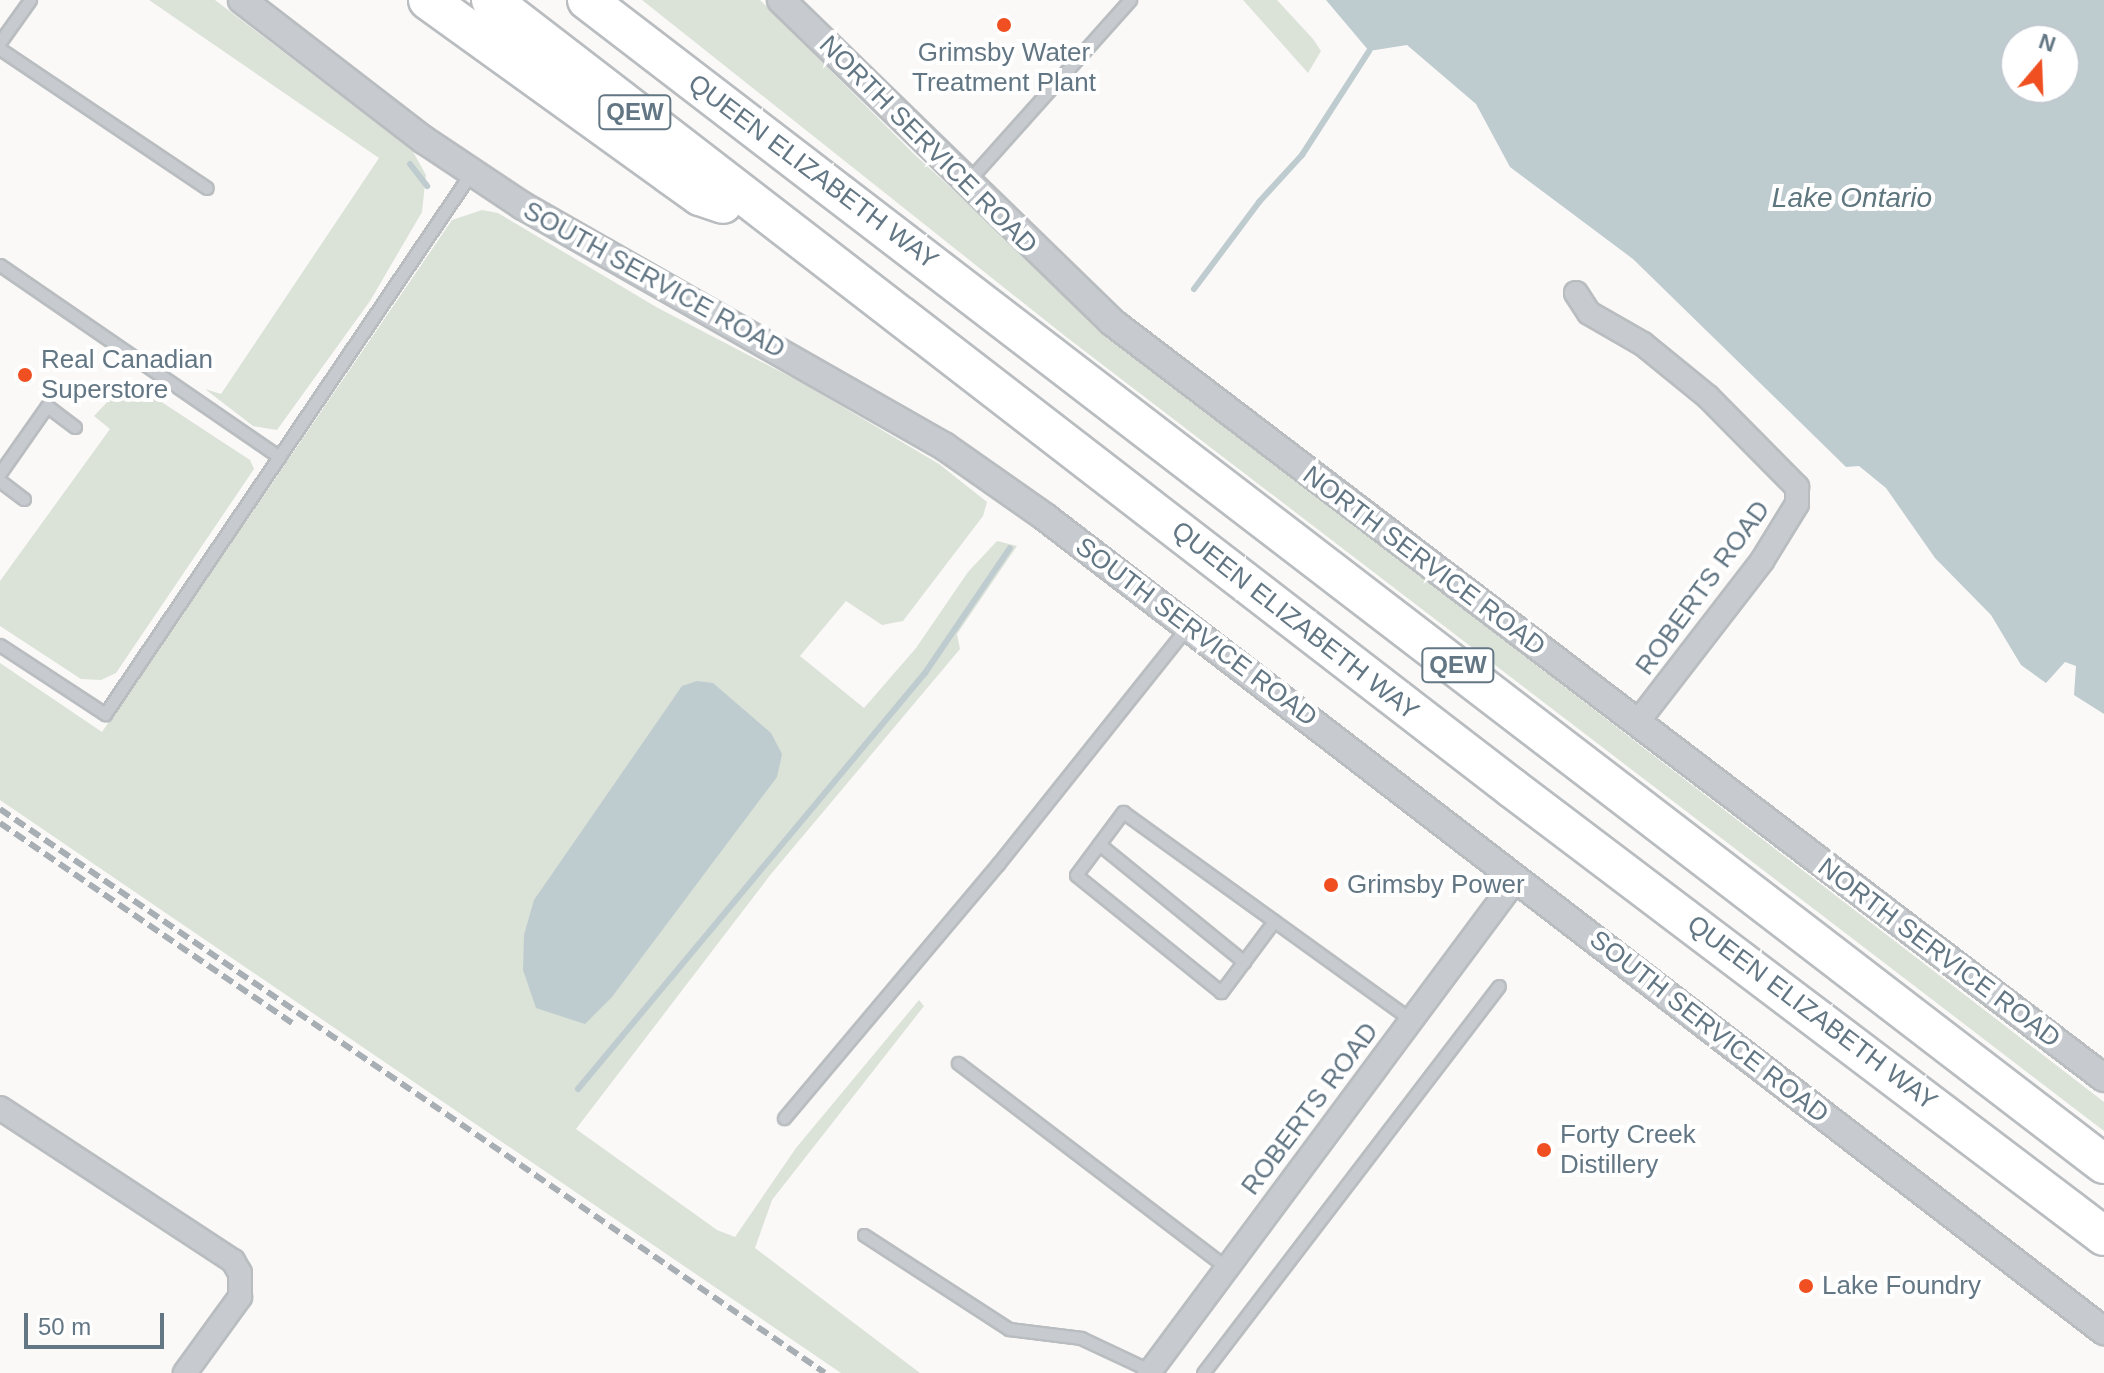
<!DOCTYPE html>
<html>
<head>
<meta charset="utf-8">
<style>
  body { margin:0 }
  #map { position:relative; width:2104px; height:1373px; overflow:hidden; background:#faf9f7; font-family:Arial,sans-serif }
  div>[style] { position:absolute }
  .green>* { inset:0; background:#dbe2d8 }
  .water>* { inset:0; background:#becbcf }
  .stream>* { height:6px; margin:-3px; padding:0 3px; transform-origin:3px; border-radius:3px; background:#becbcf }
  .roads { filter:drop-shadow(2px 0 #b9bdc0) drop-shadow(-2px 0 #b9bdc0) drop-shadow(0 2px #b9bdc0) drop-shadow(0 -2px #b9bdc0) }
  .service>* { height:11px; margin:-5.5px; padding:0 5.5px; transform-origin:5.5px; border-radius:5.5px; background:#c7cbcf }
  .minor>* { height:22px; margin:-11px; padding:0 11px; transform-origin:11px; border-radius:11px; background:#c7cbcf }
  .tertiary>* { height:26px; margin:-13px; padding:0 13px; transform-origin:13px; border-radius:13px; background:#c7cbcf }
  .motorway>* { height:38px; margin:-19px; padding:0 19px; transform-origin:19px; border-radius:19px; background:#fff }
  .rail>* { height:6px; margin-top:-3px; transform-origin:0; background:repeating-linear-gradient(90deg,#a7aeb4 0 12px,transparent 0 18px) }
  .dots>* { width:22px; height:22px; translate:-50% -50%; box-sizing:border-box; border:4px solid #fff; border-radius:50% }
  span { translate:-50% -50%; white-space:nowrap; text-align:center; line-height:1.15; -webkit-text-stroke:8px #fff; paint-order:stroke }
  .shield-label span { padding:2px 6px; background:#fff; border:2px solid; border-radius:6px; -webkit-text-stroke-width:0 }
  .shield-label { font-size:24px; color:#627684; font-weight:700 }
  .poi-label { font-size:26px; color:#627684 }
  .left { translate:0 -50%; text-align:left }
  .street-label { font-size:26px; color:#627684 }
  .water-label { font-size:28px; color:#5e767e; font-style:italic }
  .north { position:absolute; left:2000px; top:24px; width:80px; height:80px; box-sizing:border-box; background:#fff; border:2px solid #c0c8ce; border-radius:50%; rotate:19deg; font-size:22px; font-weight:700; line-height:32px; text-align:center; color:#627684 }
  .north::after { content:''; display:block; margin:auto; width:28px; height:36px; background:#ef4f21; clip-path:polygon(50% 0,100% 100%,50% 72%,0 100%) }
  .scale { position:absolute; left:24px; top:1313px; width:140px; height:36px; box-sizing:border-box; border:4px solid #627684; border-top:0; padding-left:10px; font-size:24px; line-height:28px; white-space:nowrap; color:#627684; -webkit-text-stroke:6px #fff; paint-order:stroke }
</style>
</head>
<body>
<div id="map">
  <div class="green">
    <i style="clip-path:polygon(149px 0,215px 0,412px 150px,426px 175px,422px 212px,370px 301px,277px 430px,253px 426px,205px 389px,221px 394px,379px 158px)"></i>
    <i style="clip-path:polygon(642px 0,760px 0,914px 154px,1133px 355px,2104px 1102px,2104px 1131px,1065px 336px)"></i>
    <i style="clip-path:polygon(1243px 0,1277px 0,1313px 39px,1321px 51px,1308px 73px)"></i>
    <i style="clip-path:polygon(evenodd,482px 210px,498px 213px,658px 308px,806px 385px,939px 464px,987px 502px,983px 516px,903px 621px,882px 625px,846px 601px,800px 656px,864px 708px,916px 648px,968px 572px,997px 541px,1017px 546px,957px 634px,960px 649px,771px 874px,576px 1129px,717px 1230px,735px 1237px,796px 1148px,919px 1000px,924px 1006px,772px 1200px,755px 1248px,920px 1373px,841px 1373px,0 800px,0 663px,102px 732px,452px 220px,482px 210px,682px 687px,771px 733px,645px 743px,682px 687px)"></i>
    <i style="clip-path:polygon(128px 380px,250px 460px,254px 469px,116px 673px,101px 680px,81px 679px,0 626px,0 581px,110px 429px,94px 416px)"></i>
  </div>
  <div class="water">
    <i style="clip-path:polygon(evenodd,1326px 0,2104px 0,2104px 714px,2074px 695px,2076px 666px,2065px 662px,2046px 683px,2021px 665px,1991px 615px,1935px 558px,1886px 488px,1859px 466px,1846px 467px,1633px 259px,1510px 167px,1476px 104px,1407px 45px,1369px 51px,1326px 0,2064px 40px,2064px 88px,2016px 88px,2016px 40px,2064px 40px)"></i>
    <i style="clip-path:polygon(697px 681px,713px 683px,771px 733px,782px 754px,777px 777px,612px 997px,585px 1024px,536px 1008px,523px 970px,524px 935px,534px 900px,682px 686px)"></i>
  </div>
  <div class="stream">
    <i style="left:410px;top:164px;width:28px;rotate:52deg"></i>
    <i style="left:1194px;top:289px;width:109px;rotate:-53.2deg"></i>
    <i style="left:1259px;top:202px;width:64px;rotate:-47.5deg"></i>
    <i style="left:1302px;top:155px;width:124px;rotate:-57.2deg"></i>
    <i style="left:578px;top:1089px;width:542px;rotate:-50.17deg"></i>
    <i style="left:925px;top:673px;width:151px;rotate:-55.8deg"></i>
  </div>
  <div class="roads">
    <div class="service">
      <i style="left:0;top:42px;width:52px;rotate:-54.5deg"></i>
      <i style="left:0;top:49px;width:249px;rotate:33.9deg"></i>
      <i style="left:968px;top:181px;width:243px;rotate:-48.2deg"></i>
      <i style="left:0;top:265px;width:339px;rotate:34.5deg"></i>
      <i style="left:0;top:473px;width:82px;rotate:-55deg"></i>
      <i style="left:47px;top:406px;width:35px;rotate:37deg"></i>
      <i style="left:0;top:481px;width:30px;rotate:37deg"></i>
      <i style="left:0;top:645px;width:126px;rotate:33.3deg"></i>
      <i style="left:105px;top:714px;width:653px;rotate:-55.92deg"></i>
      <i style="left:1099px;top:844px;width:187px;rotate:39.1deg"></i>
      <i style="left:1274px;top:921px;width:89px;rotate:126.7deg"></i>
      <i style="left:1221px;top:992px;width:186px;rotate:-141.1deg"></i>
      <i style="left:1076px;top:875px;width:79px;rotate:-53.3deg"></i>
      <i style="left:1123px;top:812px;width:355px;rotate:35.8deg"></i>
      <i style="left:958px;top:1063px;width:338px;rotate:37.3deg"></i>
      <i style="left:784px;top:1118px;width:332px;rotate:-49.9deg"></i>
      <i style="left:998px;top:864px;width:303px;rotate:-51.4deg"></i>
      <i style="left:864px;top:1235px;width:173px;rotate:33deg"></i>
      <i style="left:1009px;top:1329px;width:73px;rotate:7.1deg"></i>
      <i style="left:1081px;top:1338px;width:77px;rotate:25.2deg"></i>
      <i style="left:1203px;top:1373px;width:487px;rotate:-52.6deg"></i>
    </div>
    <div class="minor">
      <i style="left:1576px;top:293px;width:24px;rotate:57deg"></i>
      <i style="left:1589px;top:313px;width:62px;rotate:29.9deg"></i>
      <i style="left:1643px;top:344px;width:84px;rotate:39.2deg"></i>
      <i style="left:1708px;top:397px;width:127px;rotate:45.3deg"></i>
      <i style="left:1797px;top:487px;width:17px;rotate:90deg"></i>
      <i style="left:1797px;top:504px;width:67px;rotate:121.6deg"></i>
      <i style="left:1762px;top:561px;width:205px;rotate:127.7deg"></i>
      <i style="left:0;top:1108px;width:279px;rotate:33.3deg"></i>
      <i style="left:233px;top:1261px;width:14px;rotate:60deg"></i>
      <i style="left:240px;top:1273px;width:24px;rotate:90deg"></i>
      <i style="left:240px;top:1297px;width:94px;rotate:125.9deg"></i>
      <i style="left:1149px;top:1373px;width:617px;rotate:-53.37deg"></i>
    </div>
    <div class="tertiary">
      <i style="left:242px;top:0;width:230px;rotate:37.6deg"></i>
      <i style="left:424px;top:140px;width:119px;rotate:33.7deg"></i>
      <i style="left:523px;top:206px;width:485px;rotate:29.7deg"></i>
      <i style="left:944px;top:446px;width:123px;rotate:35.1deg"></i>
      <i style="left:1045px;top:517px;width:1336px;rotate:37.55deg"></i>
      <i style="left:781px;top:0;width:462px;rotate:44.2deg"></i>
      <i style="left:1112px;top:322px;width:1247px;rotate:37.31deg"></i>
    </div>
    <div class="motorway">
      <i style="left:428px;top:0;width:335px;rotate:35.8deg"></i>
      <i style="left:700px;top:196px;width:24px;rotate:19deg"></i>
      <i style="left:491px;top:0;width:1290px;rotate:37.66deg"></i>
      <i style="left:1512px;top:788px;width:742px;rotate:37.12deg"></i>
      <i style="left:587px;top:0;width:1912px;rotate:37.5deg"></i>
    </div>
  </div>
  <div class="rail">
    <i style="left:0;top:809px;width:999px;rotate:34.36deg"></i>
    <i style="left:0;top:823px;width:354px;rotate:34.4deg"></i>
  </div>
  <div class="dots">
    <i style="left:1004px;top:25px;background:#ef4f21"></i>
    <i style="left:25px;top:375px;background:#ef4f21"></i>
    <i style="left:1331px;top:885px;background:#ef4f21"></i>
    <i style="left:1544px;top:1150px;background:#ef4f21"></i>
    <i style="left:1806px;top:1286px;background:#ef4f21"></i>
  </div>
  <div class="shield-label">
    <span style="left:635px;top:112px">QEW</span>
    <span style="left:1458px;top:665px">QEW</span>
  </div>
  <div class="poi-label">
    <span style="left:1004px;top:68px">Grimsby Water<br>Treatment Plant</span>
    <span class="left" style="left:41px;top:375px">Real Canadian<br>Superstore</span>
    <span class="left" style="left:1347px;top:885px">Grimsby Power</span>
    <span class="left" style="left:1560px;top:1150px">Forty Creek<br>Distillery</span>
    <span class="left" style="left:1822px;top:1286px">Lake Foundry</span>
  </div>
  <div class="street-label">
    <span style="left:928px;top:145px;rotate:45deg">NORTH SERVICE ROAD</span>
    <span style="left:813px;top:172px;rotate:37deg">QUEEN ELIZABETH WAY</span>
    <span style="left:654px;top:280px;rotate:29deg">SOUTH SERVICE ROAD</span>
    <span style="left:1424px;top:561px;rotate:37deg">NORTH SERVICE ROAD</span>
    <span style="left:1703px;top:588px;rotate:-54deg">ROBERTS ROAD</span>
    <span style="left:1295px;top:621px;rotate:38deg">QUEEN ELIZABETH WAY</span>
    <span style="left:1196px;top:632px;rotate:37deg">SOUTH SERVICE ROAD</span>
    <span style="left:1939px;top:953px;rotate:37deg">NORTH SERVICE ROAD</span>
    <span style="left:1812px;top:1013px;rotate:37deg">QUEEN ELIZABETH WAY</span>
    <span style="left:1709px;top:1027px;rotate:38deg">SOUTH SERVICE ROAD</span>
    <span style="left:1310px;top:1109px;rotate:-53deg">ROBERTS ROAD</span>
  </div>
  <div class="water-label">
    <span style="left:1852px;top:198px">Lake Ontario</span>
  </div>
  <div class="north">N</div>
  <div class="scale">50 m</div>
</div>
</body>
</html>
